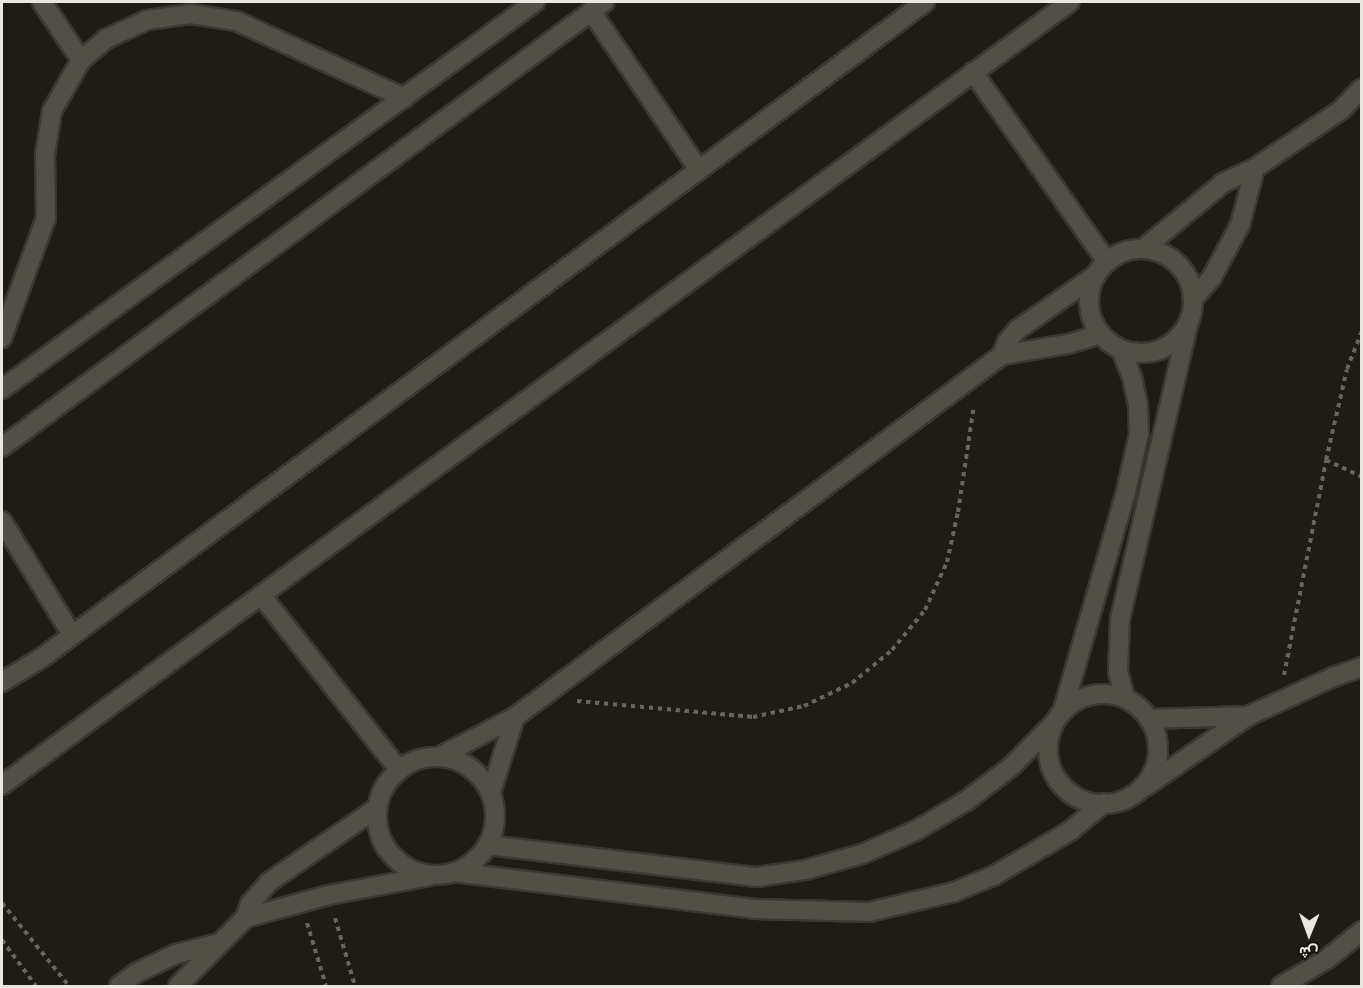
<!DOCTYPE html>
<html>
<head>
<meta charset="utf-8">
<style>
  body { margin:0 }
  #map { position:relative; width:1363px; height:988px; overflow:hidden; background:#1f1c15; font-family:"Roboto Condensed",Vazirmatn,sans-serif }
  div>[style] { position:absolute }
  .path>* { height:4px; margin-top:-2px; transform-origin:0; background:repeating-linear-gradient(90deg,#68655f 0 4.5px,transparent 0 9px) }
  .roads { filter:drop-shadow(2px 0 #3a3834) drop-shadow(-2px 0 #3a3834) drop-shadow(0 2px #3a3834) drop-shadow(0 -2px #3a3834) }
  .street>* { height:18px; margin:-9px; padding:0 9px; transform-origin:9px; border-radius:9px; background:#524f47 }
  .street>.ring { margin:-9px; padding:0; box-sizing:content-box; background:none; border:18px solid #524f47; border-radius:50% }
  span { translate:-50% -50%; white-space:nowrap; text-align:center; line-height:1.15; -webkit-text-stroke:5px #16130c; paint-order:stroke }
  .frame { position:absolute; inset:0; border:3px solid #e9e7e2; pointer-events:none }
  .north { position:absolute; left:1279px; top:904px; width:60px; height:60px; -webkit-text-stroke:4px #16130c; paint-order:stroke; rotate:181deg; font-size:16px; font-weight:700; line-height:24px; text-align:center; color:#e9e7e2 }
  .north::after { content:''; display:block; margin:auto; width:21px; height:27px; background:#e9e7e2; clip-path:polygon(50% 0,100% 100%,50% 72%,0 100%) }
</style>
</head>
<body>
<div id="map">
  <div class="path">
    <i style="left:1326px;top:460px;width:40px;rotate:25deg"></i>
    <i style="left:1284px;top:675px;width:219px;rotate:-78.9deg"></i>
    <i style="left:1326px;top:460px;width:93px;rotate:-77deg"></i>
    <i style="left:1347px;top:369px;width:41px;rotate:-68.5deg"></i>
    <i style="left:577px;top:701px;width:177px;rotate:5.2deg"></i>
    <i style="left:753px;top:717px;width:52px;rotate:-12.2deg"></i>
    <i style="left:804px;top:706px;width:53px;rotate:-25.6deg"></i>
    <i style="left:852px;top:683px;width:52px;rotate:-39.5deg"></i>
    <i style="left:892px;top:650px;width:52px;rotate:-50.5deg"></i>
    <i style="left:925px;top:610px;width:53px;rotate:-65.4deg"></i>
    <i style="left:947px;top:562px;width:51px;rotate:-77.6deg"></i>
    <i style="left:958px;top:512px;width:108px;rotate:-81.5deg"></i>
    <i style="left:2px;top:903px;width:107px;rotate:51.1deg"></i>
    <i style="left:335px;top:918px;width:71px;rotate:73.6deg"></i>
    <i style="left:307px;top:923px;width:66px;rotate:73.2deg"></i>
    <i style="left:2px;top:940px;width:57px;rotate:53.5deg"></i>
  </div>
  <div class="roads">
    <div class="street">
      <i style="left:42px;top:2px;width:70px;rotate:56.1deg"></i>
      <i style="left:591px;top:11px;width:192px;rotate:55.8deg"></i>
      <i style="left:973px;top:72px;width:232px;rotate:54.8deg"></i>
      <i class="ring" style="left:1089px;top:249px;width:86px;height:86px"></i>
      <i style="left:1143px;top:249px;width:104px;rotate:-39.5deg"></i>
      <i style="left:1223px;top:183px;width:35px;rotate:-25deg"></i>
      <i style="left:1255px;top:168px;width:104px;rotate:-34deg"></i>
      <i style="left:1341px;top:110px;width:30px;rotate:-46deg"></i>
      <i style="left:1193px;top:299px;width:29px;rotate:-49deg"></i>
      <i style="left:1212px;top:277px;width:59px;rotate:-61.7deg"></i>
      <i style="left:1240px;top:225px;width:59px;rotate:-75.3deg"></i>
      <i style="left:2px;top:338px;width:128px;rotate:-69.9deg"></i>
      <i style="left:46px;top:218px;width:63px;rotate:-90.9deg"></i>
      <i style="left:45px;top:155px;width:45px;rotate:-81deg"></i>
      <i style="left:52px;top:111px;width:59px;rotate:-60.4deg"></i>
      <i style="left:81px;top:60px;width:33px;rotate:-40deg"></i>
      <i style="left:106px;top:39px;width:45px;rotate:-24.9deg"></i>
      <i style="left:147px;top:20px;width:44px;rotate:-7.8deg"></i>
      <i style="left:191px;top:14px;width:46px;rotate:8.8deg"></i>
      <i style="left:236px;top:21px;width:185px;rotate:24.6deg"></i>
      <i style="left:1002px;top:355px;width:14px;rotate:-69deg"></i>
      <i style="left:1007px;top:342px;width:16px;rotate:-50deg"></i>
      <i style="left:1017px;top:330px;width:96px;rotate:-34.8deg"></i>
      <i style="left:2px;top:389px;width:659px;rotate:-35.98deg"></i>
      <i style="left:2px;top:447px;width:749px;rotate:-36.47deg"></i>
      <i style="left:2px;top:521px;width:134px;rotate:58.4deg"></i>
      <i style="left:261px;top:595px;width:223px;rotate:51.7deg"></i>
      <i style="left:2px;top:682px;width:48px;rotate:-31.4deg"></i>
      <i style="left:43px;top:657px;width:1099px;rotate:-36.6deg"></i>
      <i class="ring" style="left:1048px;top:694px;width:92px;height:92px"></i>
      <i style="left:1125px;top:698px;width:27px;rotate:-105deg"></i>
      <i style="left:1118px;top:672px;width:53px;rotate:-87.8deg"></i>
      <i style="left:1120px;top:619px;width:302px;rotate:-77deg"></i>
      <i style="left:1063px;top:710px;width:227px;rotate:-73.9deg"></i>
      <i style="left:1126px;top:492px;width:59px;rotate:-77.4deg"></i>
      <i style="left:1139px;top:434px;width:29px;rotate:-92deg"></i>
      <i style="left:1138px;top:405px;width:29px;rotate:-102deg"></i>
      <i style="left:1132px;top:377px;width:29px;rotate:-112deg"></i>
      <i style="left:1149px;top:719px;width:99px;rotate:-1.7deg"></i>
      <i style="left:439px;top:757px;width:86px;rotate:-27.8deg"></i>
      <i style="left:515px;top:717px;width:607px;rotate:-36.62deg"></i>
      <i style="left:1002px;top:355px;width:67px;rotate:-9.5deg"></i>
      <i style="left:1068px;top:344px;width:34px;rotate:-17deg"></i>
      <i class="ring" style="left:377px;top:757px;width:100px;height:100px"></i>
      <i style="left:2px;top:785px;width:1324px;rotate:-36.25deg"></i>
      <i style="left:1146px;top:786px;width:124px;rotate:-34.5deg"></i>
      <i style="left:1248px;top:716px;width:94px;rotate:-24.6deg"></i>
      <i style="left:1333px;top:677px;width:31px;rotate:-19deg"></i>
      <i style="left:491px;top:792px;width:79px;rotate:-72.3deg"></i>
      <i style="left:488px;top:845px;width:271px;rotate:6.8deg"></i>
      <i style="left:757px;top:877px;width:49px;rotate:-8.3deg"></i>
      <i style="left:805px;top:870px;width:59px;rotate:-15.7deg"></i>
      <i style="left:862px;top:854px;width:58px;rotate:-23.5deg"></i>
      <i style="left:915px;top:831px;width:59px;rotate:-30.5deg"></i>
      <i style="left:966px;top:801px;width:58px;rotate:-37.3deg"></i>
      <i style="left:1012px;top:766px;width:59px;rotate:-45.7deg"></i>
      <i style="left:454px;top:872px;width:303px;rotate:7deg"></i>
      <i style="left:755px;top:909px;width:114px;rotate:1.5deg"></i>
      <i style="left:869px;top:912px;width:87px;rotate:-13.2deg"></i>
      <i style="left:954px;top:892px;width:44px;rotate:-22.5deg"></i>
      <i style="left:995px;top:875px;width:87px;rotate:-30.4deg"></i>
      <i style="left:1070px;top:831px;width:44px;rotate:-39.5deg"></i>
      <i style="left:245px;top:918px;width:87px;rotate:-15.3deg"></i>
      <i style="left:329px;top:895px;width:103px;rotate:-10.7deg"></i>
      <i style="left:119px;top:986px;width:21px;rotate:-37deg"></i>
      <i style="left:136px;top:973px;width:44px;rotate:-25.4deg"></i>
      <i style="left:176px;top:954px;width:44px;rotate:-14.3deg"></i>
      <i style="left:178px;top:986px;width:95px;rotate:-45.4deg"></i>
      <i style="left:245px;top:918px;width:15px;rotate:-70deg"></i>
      <i style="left:250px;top:904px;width:29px;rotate:-49deg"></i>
      <i style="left:269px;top:882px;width:131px;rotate:-34.4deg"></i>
      <i style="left:1281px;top:986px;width:53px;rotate:-30.4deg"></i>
      <i style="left:1327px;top:959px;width:45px;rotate:-38.7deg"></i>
    </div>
  </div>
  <div class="frame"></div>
  <div class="north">ش</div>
</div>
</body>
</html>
